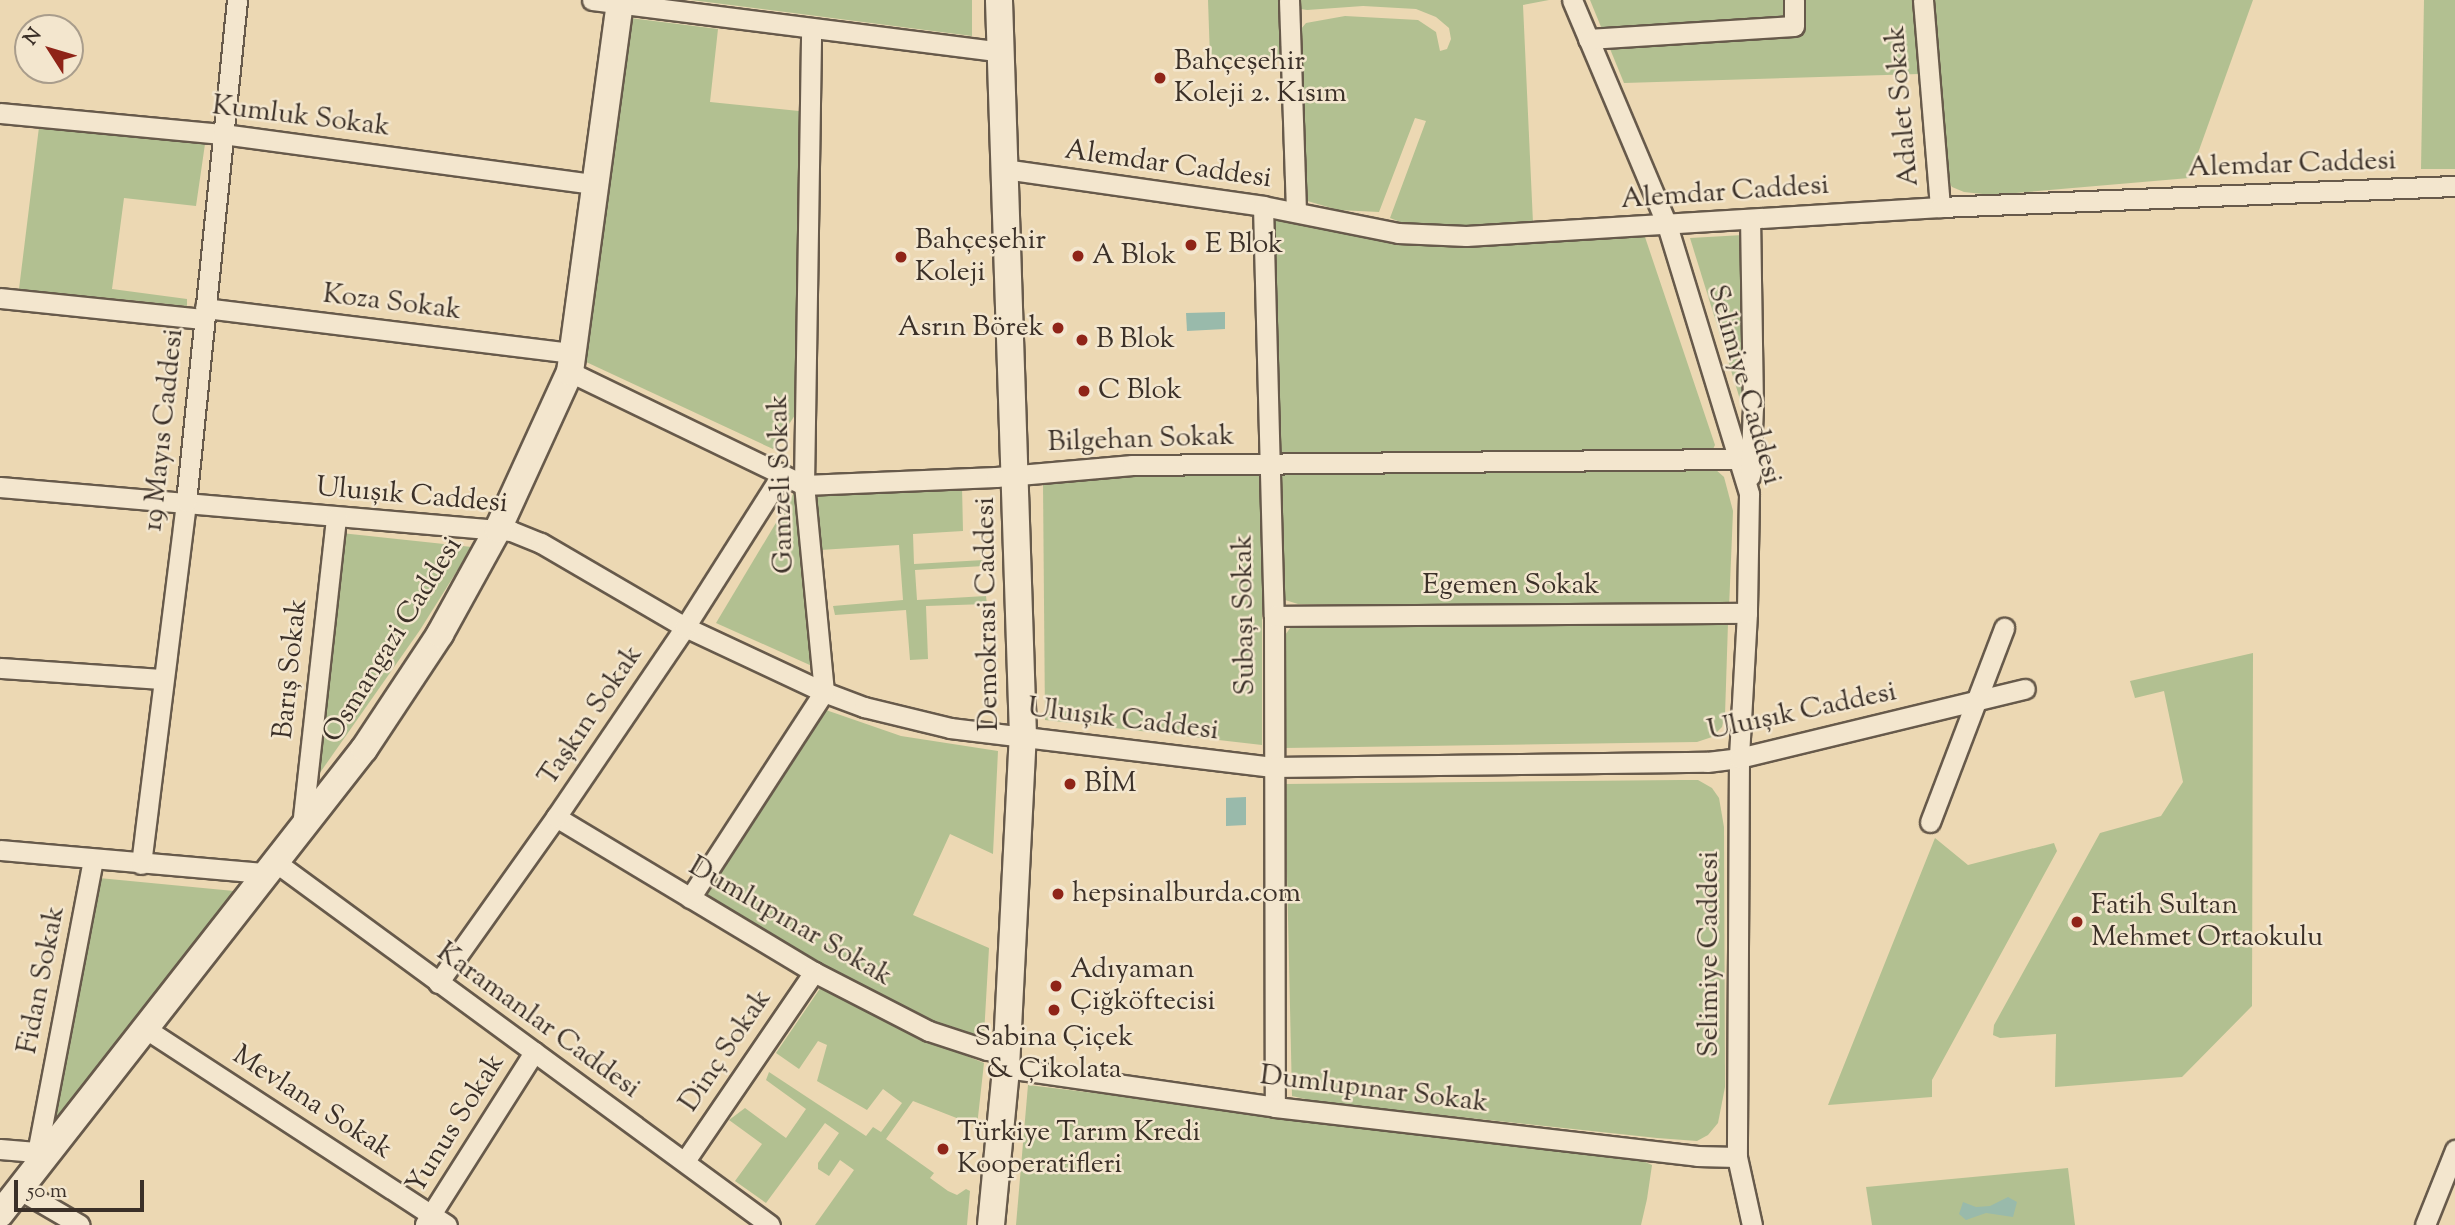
<!DOCTYPE html>
<html>
<head>
<meta charset="utf-8">
<style>
  body { margin:0 }
  #map { position:relative; width:2455px; height:1225px; overflow:hidden; background:#ecd8b3; font-family:"Sorts Mill Goudy",serif }
  div>[style] { position:absolute }
  .green>* { inset:0; background:#b2c091 }
  .water>* { inset:0; background:#99baab }
  .roads { filter:drop-shadow(2px 0 #675a4b) drop-shadow(-2px 0 #675a4b) drop-shadow(0 2px #675a4b) drop-shadow(0 -2px #675a4b) }
  .street>* { height:19px; margin:-9.5px; padding:0 9.5px; transform-origin:9.5px; border-radius:9.5px; background:#f3e6ce }
  .secondary>* { height:26px; margin:-13px; padding:0 13px; transform-origin:13px; border-radius:13px; background:#f3e6ce }
  .dots>* { width:19px; height:19px; translate:-50% -50%; box-sizing:border-box; border:4px solid #f3e6ce; border-radius:50% }
  span { translate:-50% -50%; white-space:nowrap; text-align:center; line-height:1.15; -webkit-text-stroke:5px #f3e6ce; paint-order:stroke }
  .poi-label { font-size:28px; color:#3b3028 }
  .left { translate:0 -50%; text-align:left }
  .right { translate:-100% -50%; text-align:right }
  .street-label { font-size:28px; color:#3b3028 }
  .north { position:absolute; left:14px; top:14px; width:70px; height:70px; box-sizing:border-box; background:#f3e6ce; border:2px solid #a99d8c; border-radius:50%; rotate:307deg; font-size:19px; font-weight:700; line-height:28px; text-align:center; color:#3b3028 }
  .north::after { content:''; display:block; margin:auto; width:24px; height:32px; background:#8f2418; clip-path:polygon(50% 0,100% 100%,50% 72%,0 100%) }
  .scale { position:absolute; left:14px; top:1180px; width:130px; height:32px; box-sizing:border-box; border:4px solid #3b3028; border-top:0; padding-left:9px; font-size:21px; line-height:24px; white-space:nowrap; color:#3b3028; -webkit-text-stroke:5px #f3e6ce; paint-order:stroke }
</style>
</head>
<body>
<div id="map">
  <div class="green">
    <i style="clip-path:polygon(691px 0,972px 0,972px 36px)"></i>
    <i style="clip-path:polygon(1208px 0,1282px 0,1284px 59px,1210px 58px)"></i>
    <i style="clip-path:polygon(1296px 0,1549px 0,1523px 5px,1533px 223px,1442px 226px,1408px 225px,1390px 218px,1426px 121px,1415px 118px,1379px 212px,1338px 210px,1304px 200px,1301px 29px,1306px 23px,1345px 16px,1418px 20px,1436px 32px,1440px 51px,1447px 49px,1451px 39px,1449px 28px,1436px 17px,1416px 9px,1363px 6px,1307px 10px,1301px 9px)"></i>
    <i style="clip-path:polygon(1590px 0,1913px 0,1919px 74px,1624px 83px)"></i>
    <i style="clip-path:polygon(1934px 0,2253px 0,2189px 178px,1992px 195px,1964px 192px,1952px 187px,1947px 179px,1934px 48px)"></i>
    <i style="clip-path:polygon(2424px 0,2455px 0,2455px 169px,2421px 169px)"></i>
    <i style="clip-path:polygon(630px 18px,718px 29px,710px 102px,799px 111px,800px 216px,795px 415px,773px 449px,584px 361px)"></i>
    <i style="clip-path:polygon(39px 127px,205px 144px,196px 206px,124px 198px,112px 289px,187px 299px,187px 306px,19px 289px)"></i>
    <i style="clip-path:polygon(1273px 217px,1442px 245px,1645px 237px,1715px 445px,1710px 455px,1280px 454px,1276px 446px)"></i>
    <i style="clip-path:polygon(1743px 235px,1743px 409px,1690px 238px)"></i>
    <i style="clip-path:polygon(1715px 469px,1724px 477px,1733px 511px,1729px 608px,1298px 604px,1285px 600px,1283px 593px,1278px 473px)"></i>
    <i style="clip-path:polygon(1248px 471px,1257px 472px,1262px 479px,1262px 745px,1045px 720px,1043px 483px,1077px 476px)"></i>
    <i style="clip-path:polygon(962px 486px,963px 531px,913px 534px,914px 564px,984px 560px,984px 566px,915px 570px,917px 600px,986px 596px,987px 604px,926px 606px,928px 659px,910px 660px,906px 610px,835px 615px,833px 606px,903px 600px,899px 545px,820px 550px,814px 495px)"></i>
    <i style="clip-path:polygon(795px 491px,812px 666px,716px 623px)"></i>
    <i style="clip-path:polygon(341px 533px,472px 547px,420px 630px,317px 777px)"></i>
    <i style="clip-path:polygon(1728px 623px,1725px 715px,1722px 727px,1712px 737px,1697px 742px,1284px 748px,1283px 638px,1293px 624px)"></i>
    <i style="clip-path:polygon(2253px 653px,2252px 1006px,2182px 1077px,2055px 1087px,2056px 1034px,2000px 1038px,1993px 1035px,1994px 1025px,2100px 833px,2161px 816px,2183px 782px,2164px 691px,2135px 698px,2130px 681px)"></i>
    <i style="clip-path:polygon(823px 709px,901px 736px,998px 751px,993px 854px,950px 834px,913px 915px,989px 948px,984px 1035px,957px 1031px,924px 1017px,841px 975px,705px 895px)"></i>
    <i style="clip-path:polygon(1680px 780px,1698px 780px,1712px 788px,1719px 798px,1724px 827px,1725px 1087px,1718px 1123px,1708px 1135px,1697px 1141px,1657px 1138px,1319px 1102px,1292px 1096px,1285px 784px)"></i>
    <i style="clip-path:polygon(1935px 838px,1968px 865px,2054px 843px,2057px 851px,1932px 1080px,1932px 1097px,1828px 1105px)"></i>
    <i style="clip-path:polygon(99px 878px,234px 891px,49px 1134px)"></i>
    <i style="clip-path:polygon(821px 987px,923px 1038px,984px 1063px,977px 1126px,913px 1101px,886px 1139px,934px 1173px,930px 1178px,948px 1191px,957px 1195px,966px 1189px,970px 1191px,967px 1225px,815px 1225px,854px 1170px,840px 1160px,829px 1176px,818px 1169px,818px 1163px,839px 1133px,825px 1123px,766px 1203px,735px 1181px,762px 1144px,729px 1120px,745px 1108px,786px 1138px,806px 1109px,766px 1080px,769px 1072px,866px 1136px,873px 1127px,881px 1132px,902px 1103px,883px 1089px,867px 1110px,817px 1081px,827px 1045px,818px 1041px,799px 1069px,776px 1053px)"></i>
    <i style="clip-path:polygon(1028px 1085px,1638px 1159px,1652px 1165px,1647px 1199px,1641px 1225px,1016px 1225px)"></i>
    <i style="clip-path:polygon(2068px 1168px,2075px 1225px,1872px 1225px,1866px 1187px)"></i>
  </div>
  <div class="water">
    <i style="clip-path:polygon(1225px 312px,1225px 329px,1187px 331px,1186px 313px)"></i>
    <i style="clip-path:polygon(1246px 797px,1246px 825px,1226px 826px,1226px 798px)"></i>
    <i style="clip-path:polygon(2008px 1197px,2017px 1202px,2013px 1217px,1986px 1213px,1966px 1220px,1959px 1214px,1963px 1202px,1976px 1207px,1990px 1206px)"></i>
  </div>
  <div class="roads">
    <div class="street">
      <i style="left:592px;top:0;width:412px;rotate:7.2deg"></i>
      <i style="left:1289px;top:0;width:212px;rotate:88.1deg"></i>
      <i style="left:1572px;top:0;width:244px;rotate:67.1deg"></i>
      <i style="left:1667px;top:225px;width:281px;rotate:73deg"></i>
      <i style="left:1749px;top:494px;width:119px;rotate:91deg"></i>
      <i style="left:1747px;top:613px;width:145px;rotate:93.2deg"></i>
      <i style="left:1739px;top:758px;width:399px;rotate:90.3deg"></i>
      <i style="left:1737px;top:1157px;width:70px;rotate:77.6deg"></i>
      <i style="left:1923px;top:0;width:208px;rotate:85.3deg"></i>
      <i style="left:1588px;top:39px;width:206px;rotate:-3.6deg"></i>
      <i style="left:1794px;top:26px;width:26px;rotate:-90deg"></i>
      <i style="left:0;top:113px;width:224px;rotate:5.4deg"></i>
      <i style="left:223px;top:134px;width:374px;rotate:7.7deg"></i>
      <i style="left:1004px;top:169px;width:262px;rotate:8.1deg"></i>
      <i style="left:1263px;top:206px;width:138px;rotate:11.3deg"></i>
      <i style="left:1398px;top:233px;width:68px;rotate:2.5deg"></i>
      <i style="left:1466px;top:236px;width:475px;rotate:-3.5deg"></i>
      <i style="left:1940px;top:207px;width:515px;rotate:-2.34deg"></i>
      <i style="left:1263px;top:206px;width:410px;rotate:88.5deg"></i>
      <i style="left:1274px;top:616px;width:491px;rotate:89.9deg"></i>
      <i style="left:0;top:298px;width:204px;rotate:5.9deg"></i>
      <i style="left:205px;top:308px;width:371px;rotate:7deg"></i>
      <i style="left:570px;top:372px;width:260px;rotate:25.8deg"></i>
      <i style="left:804px;top:485px;width:192px;rotate:-2.4deg"></i>
      <i style="left:996px;top:477px;width:137px;rotate:-5deg"></i>
      <i style="left:1132px;top:465px;width:607px;rotate:-0.57deg"></i>
      <i style="left:1750px;top:476px;width:69px;rotate:-87.5deg"></i>
      <i style="left:1753px;top:407px;width:188px;rotate:-90.9deg"></i>
      <i style="left:0;top:487px;width:513px;rotate:4.92deg"></i>
      <i style="left:511px;top:531px;width:32px;rotate:22deg"></i>
      <i style="left:541px;top:543px;width:167px;rotate:30.3deg"></i>
      <i style="left:685px;top:627px;width:153px;rotate:25.1deg"></i>
      <i style="left:824px;top:692px;width:43px;rotate:20.6deg"></i>
      <i style="left:864px;top:707px;width:89px;rotate:13.7deg"></i>
      <i style="left:950px;top:728px;width:325px;rotate:6.9deg"></i>
      <i style="left:1273px;top:767px;width:434px;rotate:-0.7deg"></i>
      <i style="left:1707px;top:762px;width:32px;rotate:-7deg"></i>
      <i style="left:1739px;top:758px;width:294px;rotate:-13.6deg"></i>
      <i style="left:1274px;top:616px;width:473px;rotate:-0.4deg"></i>
      <i style="left:0;top:668px;width:163px;rotate:3.9deg"></i>
      <i style="left:556px;top:817px;width:301px;rotate:31deg"></i>
      <i style="left:814px;top:972px;width:129px;rotate:27.2deg"></i>
      <i style="left:929px;top:1031px;width:61px;rotate:18.1deg"></i>
      <i style="left:987px;top:1050px;width:20px;rotate:6deg"></i>
      <i style="left:1930px;top:822px;width:208px;rotate:-69.1deg"></i>
      <i style="left:302px;top:826px;width:311px;rotate:-83.7deg"></i>
      <i style="left:0;top:850px;width:266px;rotate:5deg"></i>
      <i style="left:274px;top:861px;width:615px;rotate:36.27deg"></i>
      <i style="left:141px;top:864px;width:365px;rotate:-82.9deg"></i>
      <i style="left:186px;top:502px;width:505px;rotate:-84.2deg"></i>
      <i style="left:690px;top:898px;width:246px;rotate:-57deg"></i>
      <i style="left:824px;top:692px;width:208px;rotate:-95.5deg"></i>
      <i style="left:804px;top:485px;width:457px;rotate:-89.1deg"></i>
      <i style="left:438px;top:983px;width:204px;rotate:-54.6deg"></i>
      <i style="left:556px;top:817px;width:230px;rotate:-55.8deg"></i>
      <i style="left:685px;top:627px;width:181px;rotate:-57.6deg"></i>
      <i style="left:146px;top:1029px;width:359px;rotate:33.1deg"></i>
      <i style="left:1006px;top:1068px;width:272px;rotate:8.2deg"></i>
      <i style="left:1275px;top:1107px;width:425px;rotate:6.6deg"></i>
      <i style="left:1697px;top:1156px;width:40px;rotate:1.4deg"></i>
      <i style="left:0;top:1149px;width:48px;rotate:4.8deg"></i>
      <i style="left:37px;top:1153px;width:298px;rotate:-79.2deg"></i>
      <i style="left:685px;top:1161px;width:229px;rotate:-55.7deg"></i>
      <i style="left:20px;top:1190px;width:69px;rotate:30.3deg"></i>
      <i style="left:425px;top:1224px;width:204px;rotate:-57.6deg"></i>
      <i style="left:2425px;top:1225px;width:81px;rotate:-68.2deg"></i>
    </div>
    <div class="secondary">
      <i style="left:0;top:1214px;width:591px;rotate:-51.95deg"></i>
      <i style="left:364px;top:749px;width:138px;rotate:-56.5deg"></i>
      <i style="left:440px;top:634px;width:120px;rotate:-61.1deg"></i>
      <i style="left:498px;top:529px;width:173px;rotate:-65.4deg"></i>
      <i style="left:570px;top:372px;width:375px;rotate:-82.3deg"></i>
      <i style="left:991px;top:1225px;width:158px;rotate:-84.5deg"></i>
      <i style="left:1006px;top:1068px;width:332px;rotate:-87.1deg"></i>
      <i style="left:1023px;top:736px;width:736px;rotate:-91.87deg"></i>
    </div>
  </div>
  <div class="dots">
    <i style="left:1160px;top:78px;background:#8f2418"></i>
    <i style="left:1191px;top:245px;background:#8f2418"></i>
    <i style="left:1078px;top:256px;background:#8f2418"></i>
    <i style="left:901px;top:257px;background:#8f2418"></i>
    <i style="left:1058px;top:328px;background:#8f2418"></i>
    <i style="left:1082px;top:340px;background:#8f2418"></i>
    <i style="left:1084px;top:391px;background:#8f2418"></i>
    <i style="left:1070px;top:784px;background:#8f2418"></i>
    <i style="left:1058px;top:894px;background:#8f2418"></i>
    <i style="left:2077px;top:922px;background:#8f2418"></i>
    <i style="left:1056px;top:986px;background:#8f2418"></i>
    <i style="left:1054px;top:1010px;background:#8f2418"></i>
    <i style="left:943px;top:1149px;background:#8f2418"></i>
  </div>
  <div class="poi-label">
    <span class="left" style="left:1174px;top:78px">Bahçeşehir<br>Koleji 2. Kısım</span>
    <span class="left" style="left:915px;top:257px">Bahçeşehir<br>Koleji</span>
    <span class="left" style="left:1205px;top:245px">E Blok</span>
    <span class="left" style="left:1092px;top:256px">A Blok</span>
    <span class="right" style="left:1044px;top:328px">Asrın Börek</span>
    <span class="left" style="left:1096px;top:340px">B Blok</span>
    <span class="left" style="left:1098px;top:391px">C Blok</span>
    <span class="left" style="left:1084px;top:784px">BİM</span>
    <span class="left" style="left:1072px;top:894px">hepsinalburda.com</span>
    <span class="left" style="left:2091px;top:922px">Fatih Sultan<br>Mehmet Ortaokulu</span>
    <span class="left" style="left:1070px;top:986px">Adıyaman<br>Çiğköftecisi</span>
    <span style="left:1054px;top:1054px">Sabina Çiçek<br>&amp; Çikolata</span>
    <span class="left" style="left:957px;top:1149px">Türkiye Tarım Kredi<br>Kooperatifleri</span>
  </div>
  <div class="street-label">
    <span style="left:1903px;top:106px;rotate:-95deg">Adalet Sokak</span>
    <span style="left:301px;top:117px;rotate:7deg">Kumluk Sokak</span>
    <span style="left:1168px;top:165px;rotate:8deg">Alemdar Caddesi</span>
    <span style="left:2292px;top:165px;rotate:-2deg">Alemdar Caddesi</span>
    <span style="left:1725px;top:193px;rotate:-4deg">Alemdar Caddesi</span>
    <span style="left:392px;top:303px;rotate:7deg">Koza Sokak</span>
    <span style="left:1744px;top:385px;rotate:74deg">Selimiye Caddesi</span>
    <span style="left:164px;top:430px;rotate:-84deg">19 Mayıs Caddesi</span>
    <span style="left:1141px;top:440px;rotate:-2deg">Bilgehan Sokak</span>
    <span style="left:782px;top:484px;rotate:-92deg">Gamzeli Sokak</span>
    <span style="left:412px;top:496px;rotate:5deg">Uluışık Caddesi</span>
    <span style="left:1511px;top:586px">Egemen Sokak</span>
    <span style="left:988px;top:614px;rotate:-91deg">Demokrasi Caddesi</span>
    <span style="left:1245px;top:615px;rotate:-91deg">Subaşı Sokak</span>
    <span style="left:393px;top:640px;rotate:-58deg">Osmangazi Caddesi</span>
    <span style="left:291px;top:669px;rotate:-84deg">Barış Sokak</span>
    <span style="left:1802px;top:712px;rotate:-12deg">Uluışık Caddesi</span>
    <span style="left:591px;top:716px;rotate:-56deg">Taşkın Sokak</span>
    <span style="left:1123px;top:720px;rotate:7deg">Uluışık Caddesi</span>
    <span style="left:790px;top:922px;rotate:30deg">Dumlupınar Sokak</span>
    <span style="left:1710px;top:954px;rotate:-90deg">Selimiye Caddesi</span>
    <span style="left:42px;top:980px;rotate:-79deg">Fidan Sokak</span>
    <span style="left:538px;top:1021px;rotate:36deg">Karamanlar Caddesi</span>
    <span style="left:726px;top:1051px;rotate:-56deg">Dinç Sokak</span>
    <span style="left:1374px;top:1090px;rotate:7deg">Dumlupınar Sokak</span>
    <span style="left:312px;top:1103px;rotate:33deg">Mevlana Sokak</span>
    <span style="left:456px;top:1124px;rotate:-58deg">Yunus Sokak</span>
  </div>
  <div class="north">N</div>
  <div class="scale">50 m</div>
</div>
</body>
</html>
